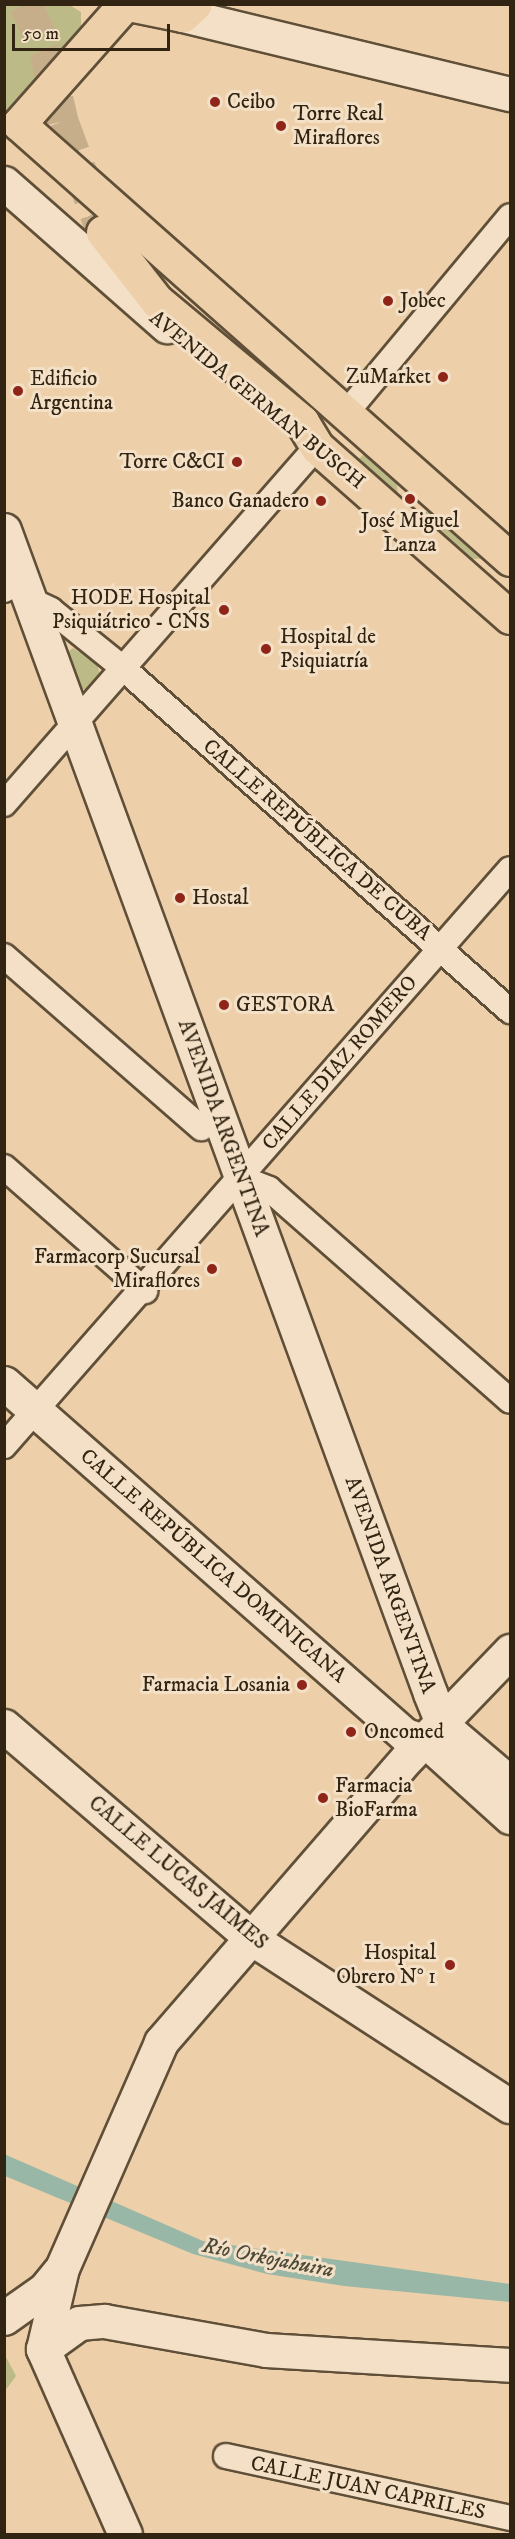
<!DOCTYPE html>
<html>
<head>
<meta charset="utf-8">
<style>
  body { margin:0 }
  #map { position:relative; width:515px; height:2539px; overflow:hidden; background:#edd0a9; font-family:"IM FELL DW Pica",serif }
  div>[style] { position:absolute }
  .green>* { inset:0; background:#bcba86 }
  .water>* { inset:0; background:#99b7a6 }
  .primary-tunnel>* { height:33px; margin-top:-16.5px; transform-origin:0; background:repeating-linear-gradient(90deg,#c7ae8b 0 33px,transparent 0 49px) }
  .roads { filter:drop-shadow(2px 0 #604f38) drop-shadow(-2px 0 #604f38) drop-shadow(0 2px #604f38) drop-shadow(0 -2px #604f38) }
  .street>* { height:24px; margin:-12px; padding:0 12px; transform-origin:12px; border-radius:12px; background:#f3e0c7 }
  .secondary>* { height:33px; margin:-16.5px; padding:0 16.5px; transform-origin:16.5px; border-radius:16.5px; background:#f3e0c7 }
  .primary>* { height:33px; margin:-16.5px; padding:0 16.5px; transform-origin:16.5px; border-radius:16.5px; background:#edd0a9 }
  .dots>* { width:16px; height:16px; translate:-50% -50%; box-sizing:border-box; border:3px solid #f3e0c7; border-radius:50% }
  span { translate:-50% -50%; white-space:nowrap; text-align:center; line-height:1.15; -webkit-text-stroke:6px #f3e0c7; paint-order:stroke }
  .poi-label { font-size:21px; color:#312412 }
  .left { translate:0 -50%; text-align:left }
  .right { translate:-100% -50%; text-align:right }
  .street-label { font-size:21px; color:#312412 }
  .water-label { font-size:22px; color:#4b4937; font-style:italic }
  .frame { position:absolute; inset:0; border:6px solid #312412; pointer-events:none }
  .scale { position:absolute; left:12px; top:24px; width:158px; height:27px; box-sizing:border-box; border:3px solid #312412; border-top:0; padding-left:8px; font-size:18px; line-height:21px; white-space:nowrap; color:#312412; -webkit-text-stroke:4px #f3e0c7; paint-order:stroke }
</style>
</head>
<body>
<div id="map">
  <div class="green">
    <i style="clip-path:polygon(68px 4px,81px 12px,81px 34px,5px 120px,5px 5px)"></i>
    <i style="clip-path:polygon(364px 454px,397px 483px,398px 502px,355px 463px)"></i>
    <i style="clip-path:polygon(429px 502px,490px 558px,473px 559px,421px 513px,429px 511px)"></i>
    <i style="clip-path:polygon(73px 648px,97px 664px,101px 678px,90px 690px,77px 688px,65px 654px)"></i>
    <i style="clip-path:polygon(5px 2355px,16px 2376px,5px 2391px,4px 2391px)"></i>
  </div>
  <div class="water">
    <i style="clip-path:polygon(4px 2154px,203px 2241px,510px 2284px,510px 2302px,344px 2286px,267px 2274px,193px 2254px,5px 2176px)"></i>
  </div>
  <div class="primary-tunnel">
    <i style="left:26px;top:4px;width:51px;rotate:66.9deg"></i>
    <i style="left:46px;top:51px;width:72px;rotate:77.1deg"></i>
    <i style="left:62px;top:121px;width:118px;rotate:69.7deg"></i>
  </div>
  <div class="roads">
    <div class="street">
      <i style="left:346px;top:413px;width:256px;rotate:-50.2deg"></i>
      <i style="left:4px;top:590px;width:2px;rotate:-27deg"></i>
      <i style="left:30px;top:600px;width:23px;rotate:25deg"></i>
      <i style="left:51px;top:610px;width:94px;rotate:38.9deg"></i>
      <i style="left:124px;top:669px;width:516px;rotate:41.54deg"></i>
      <i style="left:4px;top:804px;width:475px;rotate:-48.8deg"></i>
      <i style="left:4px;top:956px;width:262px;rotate:41.1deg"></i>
      <i style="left:4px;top:1167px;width:188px;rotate:41.3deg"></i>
      <i style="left:241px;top:1178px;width:30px;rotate:21deg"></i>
      <i style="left:269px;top:1189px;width:321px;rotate:41.3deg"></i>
      <i style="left:4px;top:1446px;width:767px;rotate:-48.75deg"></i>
      <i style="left:226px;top:2456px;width:291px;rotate:12.3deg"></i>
    </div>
    <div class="secondary">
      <i style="left:183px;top:15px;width:336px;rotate:13.6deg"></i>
      <i style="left:4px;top:183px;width:217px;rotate:41.3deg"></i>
      <i style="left:4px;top:530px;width:1239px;rotate:69.88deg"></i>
      <i style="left:430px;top:1693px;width:35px;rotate:68deg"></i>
      <i style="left:443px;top:1726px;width:88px;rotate:40.4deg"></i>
      <i style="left:4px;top:1383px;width:534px;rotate:41.28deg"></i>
      <i style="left:405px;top:1735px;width:23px;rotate:18deg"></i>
      <i style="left:427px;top:1742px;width:112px;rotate:42.1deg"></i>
      <i style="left:4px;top:1726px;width:329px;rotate:40.6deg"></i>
      <i style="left:254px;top:1940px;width:305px;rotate:33deg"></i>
      <i style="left:4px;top:2318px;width:50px;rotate:-35.3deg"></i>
      <i style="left:45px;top:2289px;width:22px;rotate:-51deg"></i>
      <i style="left:43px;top:2349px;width:83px;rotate:-76.8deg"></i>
      <i style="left:62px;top:2268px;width:247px;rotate:-66.3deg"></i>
      <i style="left:161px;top:2042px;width:379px;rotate:-49.1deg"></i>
      <i style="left:409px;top:1756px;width:146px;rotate:-46.1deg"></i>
      <i style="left:43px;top:2349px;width:44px;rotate:-35.8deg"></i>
      <i style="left:79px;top:2323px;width:25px;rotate:-5deg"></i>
      <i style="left:104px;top:2321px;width:165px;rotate:10.1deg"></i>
      <i style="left:266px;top:2350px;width:244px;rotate:3.5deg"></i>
      <i style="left:43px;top:2349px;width:202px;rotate:66.1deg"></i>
    </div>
    <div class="primary">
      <i style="left:125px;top:4px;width:160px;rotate:131.5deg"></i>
      <i style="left:19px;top:124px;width:656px;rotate:41.54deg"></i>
      <i style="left:129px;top:4px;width:55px;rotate:11.5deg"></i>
      <i style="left:183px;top:15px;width:16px;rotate:-43deg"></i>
      <i style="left:103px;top:232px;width:88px;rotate:52deg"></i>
      <i style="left:157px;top:301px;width:189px;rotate:39.8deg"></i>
      <i style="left:302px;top:422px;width:29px;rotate:59deg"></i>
      <i style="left:317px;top:447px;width:257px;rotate:41.4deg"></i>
    </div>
  </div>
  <div class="dots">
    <i style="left:215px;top:102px;background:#8f2418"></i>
    <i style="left:281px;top:126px;background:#8f2418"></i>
    <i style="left:388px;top:301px;background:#8f2418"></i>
    <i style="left:443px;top:377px;background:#8f2418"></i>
    <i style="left:18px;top:391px;background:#8f2418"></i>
    <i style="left:237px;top:462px;background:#8f2418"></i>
    <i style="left:410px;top:499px;background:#8f2418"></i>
    <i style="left:321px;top:501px;background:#8f2418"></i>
    <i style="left:224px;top:610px;background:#8f2418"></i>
    <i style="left:266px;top:649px;background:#8f2418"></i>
    <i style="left:180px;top:898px;background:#8f2418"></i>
    <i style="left:224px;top:1005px;background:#8f2418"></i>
    <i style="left:212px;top:1269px;background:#8f2418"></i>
    <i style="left:302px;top:1685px;background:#8f2418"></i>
    <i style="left:351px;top:1732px;background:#8f2418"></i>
    <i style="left:323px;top:1798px;background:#8f2418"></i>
    <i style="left:450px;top:1965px;background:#8f2418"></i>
  </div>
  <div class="poi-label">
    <span class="left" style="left:227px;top:102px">Ceibo</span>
    <span class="left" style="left:293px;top:126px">Torre Real<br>Miraflores</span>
    <span class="left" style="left:400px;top:301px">Jobec</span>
    <span class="right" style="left:431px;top:377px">ZuMarket</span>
    <span class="left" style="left:30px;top:391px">Edificio<br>Argentina</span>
    <span class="right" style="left:225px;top:462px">Torre C&amp;CI</span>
    <span class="right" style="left:309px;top:501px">Banco Ganadero</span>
    <span style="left:410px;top:533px">José Miguel<br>Lanza</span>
    <span class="right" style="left:210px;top:610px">HODE Hospital<br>Psiquiátrico - CNS</span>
    <span class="left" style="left:280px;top:649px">Hospital de<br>Psiquiatría</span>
    <span class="left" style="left:192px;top:898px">Hostal</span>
    <span class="left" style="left:236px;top:1005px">GESTORA</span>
    <span class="right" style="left:200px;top:1269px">Farmacorp Sucursal<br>Miraflores</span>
    <span class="right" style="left:290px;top:1685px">Farmacia Losania</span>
    <span class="left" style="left:364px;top:1732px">Oncomed</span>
    <span class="left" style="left:335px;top:1798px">Farmacia<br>BioFarma</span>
    <span class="right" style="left:436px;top:1965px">Hospital<br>Obrero N° 1</span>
  </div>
  <div class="street-label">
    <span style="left:257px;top:400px;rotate:39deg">AVENIDA GERMAN BUSCH</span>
    <span style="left:317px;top:840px;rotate:41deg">CALLE REPÚBLICA DE CUBA</span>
    <span style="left:340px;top:1063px;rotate:-49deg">CALLE DIAZ ROMERO</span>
    <span style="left:223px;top:1128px;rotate:70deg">AVENIDA ARGENTINA</span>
    <span style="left:213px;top:1566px;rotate:41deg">CALLE REPÚBLICA DOMINICANA</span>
    <span style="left:390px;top:1585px;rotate:70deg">AVENIDA ARGENTINA</span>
    <span style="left:178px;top:1873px;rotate:40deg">CALLE LUCAS JAIMES</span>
    <span style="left:368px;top:2488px;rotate:12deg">CALLE JUAN CAPRILES</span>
  </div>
  <div class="water-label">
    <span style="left:268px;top:2258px;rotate:11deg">Río Orkojahuira</span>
  </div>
  <div class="frame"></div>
  <div class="scale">50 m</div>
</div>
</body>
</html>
